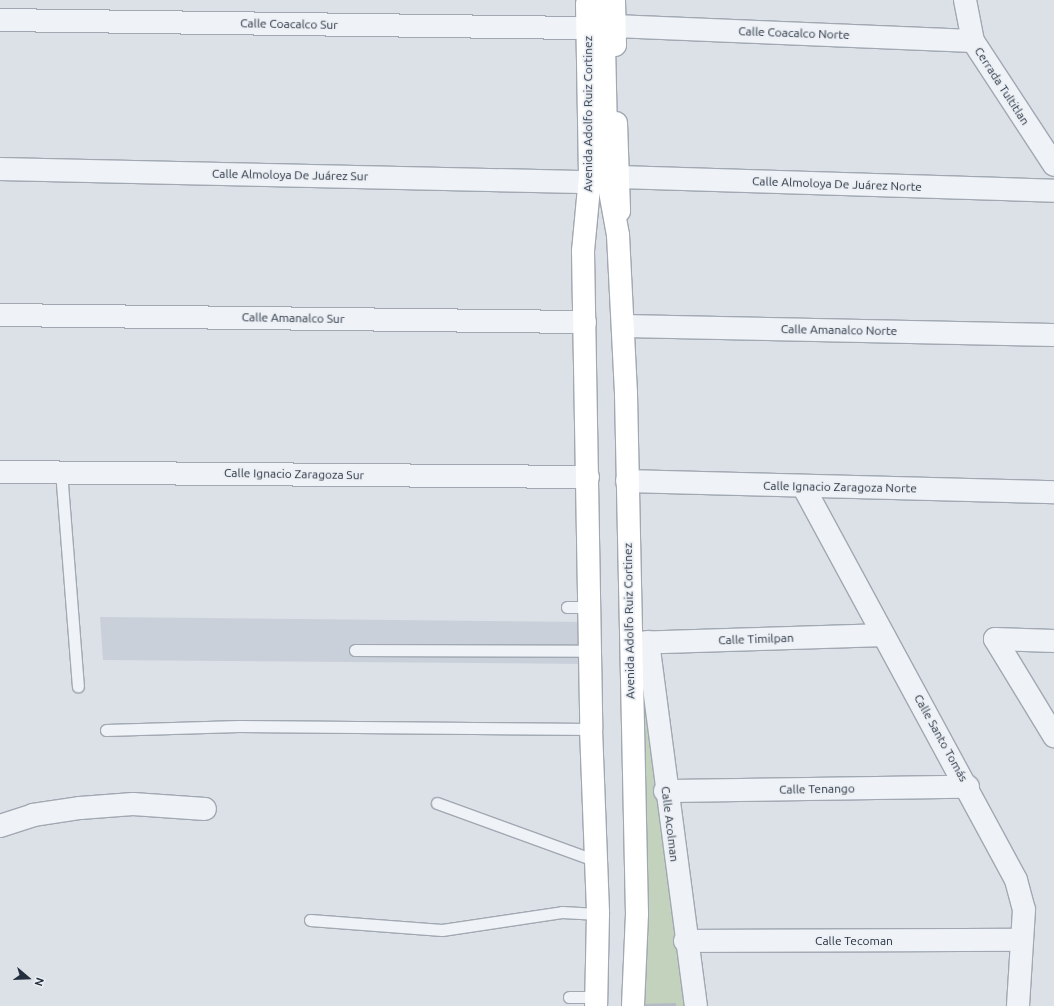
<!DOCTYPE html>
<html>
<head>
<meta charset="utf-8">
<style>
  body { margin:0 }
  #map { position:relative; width:1054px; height:1006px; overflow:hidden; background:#dce1e8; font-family:Ubuntu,sans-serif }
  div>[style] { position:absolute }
  .built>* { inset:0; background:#cad0da }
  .green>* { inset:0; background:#c3d2bd }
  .building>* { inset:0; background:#b3bbc5 }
  .roads { filter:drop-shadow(1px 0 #a1a8b2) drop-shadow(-1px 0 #a1a8b2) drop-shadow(0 1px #a1a8b2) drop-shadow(0 -1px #a1a8b2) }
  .service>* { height:11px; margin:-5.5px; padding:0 5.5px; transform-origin:5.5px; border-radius:5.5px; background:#eff2f6 }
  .minor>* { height:22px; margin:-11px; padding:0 11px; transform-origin:11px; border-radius:11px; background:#eff2f6 }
  .secondary>* { height:22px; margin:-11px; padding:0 11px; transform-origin:11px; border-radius:11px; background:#fff }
  .primary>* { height:22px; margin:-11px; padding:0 11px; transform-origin:11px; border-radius:11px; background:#fff }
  span { translate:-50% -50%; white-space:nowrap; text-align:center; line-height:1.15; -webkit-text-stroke:3.5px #ecf0f5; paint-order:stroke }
  .street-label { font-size:12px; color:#25303f }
  .north { position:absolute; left:8px; top:958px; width:40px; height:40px; -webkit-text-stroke:3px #ecf0f5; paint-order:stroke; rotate:109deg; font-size:11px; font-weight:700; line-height:16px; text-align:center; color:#25303f }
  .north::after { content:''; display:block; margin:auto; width:14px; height:18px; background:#25303f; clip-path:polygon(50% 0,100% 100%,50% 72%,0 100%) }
</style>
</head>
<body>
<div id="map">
  <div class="built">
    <i style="clip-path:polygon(100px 617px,589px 622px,590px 664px,103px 660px)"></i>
  </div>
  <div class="green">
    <i style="clip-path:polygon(648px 642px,696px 1006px,633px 1006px,629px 643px)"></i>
  </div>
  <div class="building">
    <i style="clip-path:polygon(676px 1003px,676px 1006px,643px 1006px,643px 1004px)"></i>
  </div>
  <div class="roads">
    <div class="service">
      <i style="left:61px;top:471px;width:216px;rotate:85.5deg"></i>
      <i style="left:567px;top:607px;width:22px"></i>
      <i style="left:355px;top:650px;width:235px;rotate:0.2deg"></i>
      <i style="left:106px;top:730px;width:133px;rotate:-1.7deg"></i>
      <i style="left:239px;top:726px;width:352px;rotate:0.5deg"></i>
      <i style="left:437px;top:803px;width:169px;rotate:20deg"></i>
      <i style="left:310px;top:920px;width:132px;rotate:4.3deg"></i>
      <i style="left:442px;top:930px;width:121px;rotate:-8.5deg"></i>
      <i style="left:562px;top:912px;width:36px;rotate:3deg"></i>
      <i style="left:569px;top:997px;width:27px"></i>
    </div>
    <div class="minor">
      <i style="left:965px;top:0;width:42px;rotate:79deg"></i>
      <i style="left:973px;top:41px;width:148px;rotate:56.8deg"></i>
      <i style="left:0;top:20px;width:577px;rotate:0.79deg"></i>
      <i style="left:614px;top:26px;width:359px;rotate:2.4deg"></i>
      <i style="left:0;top:169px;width:580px;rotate:1.28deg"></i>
      <i style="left:619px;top:177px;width:435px;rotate:1.8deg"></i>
      <i style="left:0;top:315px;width:585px;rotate:0.69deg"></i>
      <i style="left:624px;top:326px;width:430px;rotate:1.2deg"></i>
      <i style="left:0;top:472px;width:588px;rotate:0.49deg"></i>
      <i style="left:627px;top:481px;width:427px;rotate:1.5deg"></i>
      <i style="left:803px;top:486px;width:448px;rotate:61.6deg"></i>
      <i style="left:1016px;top:880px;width:31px;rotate:75deg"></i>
      <i style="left:1024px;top:910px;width:96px;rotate:93.6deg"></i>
      <i style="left:995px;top:639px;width:114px;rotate:58.7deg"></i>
      <i style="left:995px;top:639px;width:59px;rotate:1.9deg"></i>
      <i style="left:648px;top:642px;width:367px;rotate:82.5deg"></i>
      <i style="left:635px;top:643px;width:248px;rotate:-1.8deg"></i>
      <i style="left:665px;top:791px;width:303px;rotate:-0.8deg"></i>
      <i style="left:0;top:826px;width:35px;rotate:-18deg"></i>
      <i style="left:33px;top:815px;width:48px;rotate:-8.5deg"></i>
      <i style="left:80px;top:808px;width:53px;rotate:-4.3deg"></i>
      <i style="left:133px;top:804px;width:72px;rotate:4deg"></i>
      <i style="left:685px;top:941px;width:337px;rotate:-0.2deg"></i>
    </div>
    <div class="secondary">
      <i style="left:614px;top:0;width:45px;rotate:88.7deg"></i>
      <i style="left:616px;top:123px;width:88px;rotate:88deg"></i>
    </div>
    <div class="primary">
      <i style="left:603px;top:0;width:175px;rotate:88.7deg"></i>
      <i style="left:607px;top:175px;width:61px;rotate:79.6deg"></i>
      <i style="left:618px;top:235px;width:159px;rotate:87.1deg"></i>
      <i style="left:626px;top:394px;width:520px;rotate:88.79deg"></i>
      <i style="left:637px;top:914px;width:92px;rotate:92.5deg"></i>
      <i style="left:587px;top:4px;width:173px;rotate:89deg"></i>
      <i style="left:590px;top:177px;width:74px;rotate:95.4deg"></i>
      <i style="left:583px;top:251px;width:478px;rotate:89deg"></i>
      <i style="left:591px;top:729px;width:185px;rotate:87.8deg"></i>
      <i style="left:598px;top:914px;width:92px;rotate:91.2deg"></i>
    </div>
  </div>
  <div class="street-label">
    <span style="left:289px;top:24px;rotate:1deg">Calle Coacalco Sur</span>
    <span style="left:794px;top:33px;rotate:2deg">Calle Coacalco Norte</span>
    <span style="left:1002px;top:86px;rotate:57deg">Cerrada Tultitlan</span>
    <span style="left:588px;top:114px;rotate:-90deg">Avenida Adolfo Ruiz Cortinez</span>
    <span style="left:290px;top:175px;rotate:1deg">Calle Almoloya De Juárez Sur</span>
    <span style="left:837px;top:184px;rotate:2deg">Calle Almoloya De Juárez Norte</span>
    <span style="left:293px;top:318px;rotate:1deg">Calle Amanalco Sur</span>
    <span style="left:839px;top:330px;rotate:1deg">Calle Amanalco Norte</span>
    <span style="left:294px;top:474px;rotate:1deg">Calle Ignacio Zaragoza Sur</span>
    <span style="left:840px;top:487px;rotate:1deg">Calle Ignacio Zaragoza Norte</span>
    <span style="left:629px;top:621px;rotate:-91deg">Avenida Adolfo Ruiz Cortinez</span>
    <span style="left:756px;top:639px;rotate:-2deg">Calle Timilpan</span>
    <span style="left:941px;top:738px;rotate:61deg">Calle Santo Tomás</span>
    <span style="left:817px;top:789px;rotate:-1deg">Calle Tenango</span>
    <span style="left:670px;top:824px;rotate:83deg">Calle Acolman</span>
    <span style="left:854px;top:941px">Calle Tecoman</span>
  </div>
  <div class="north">N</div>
</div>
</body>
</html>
